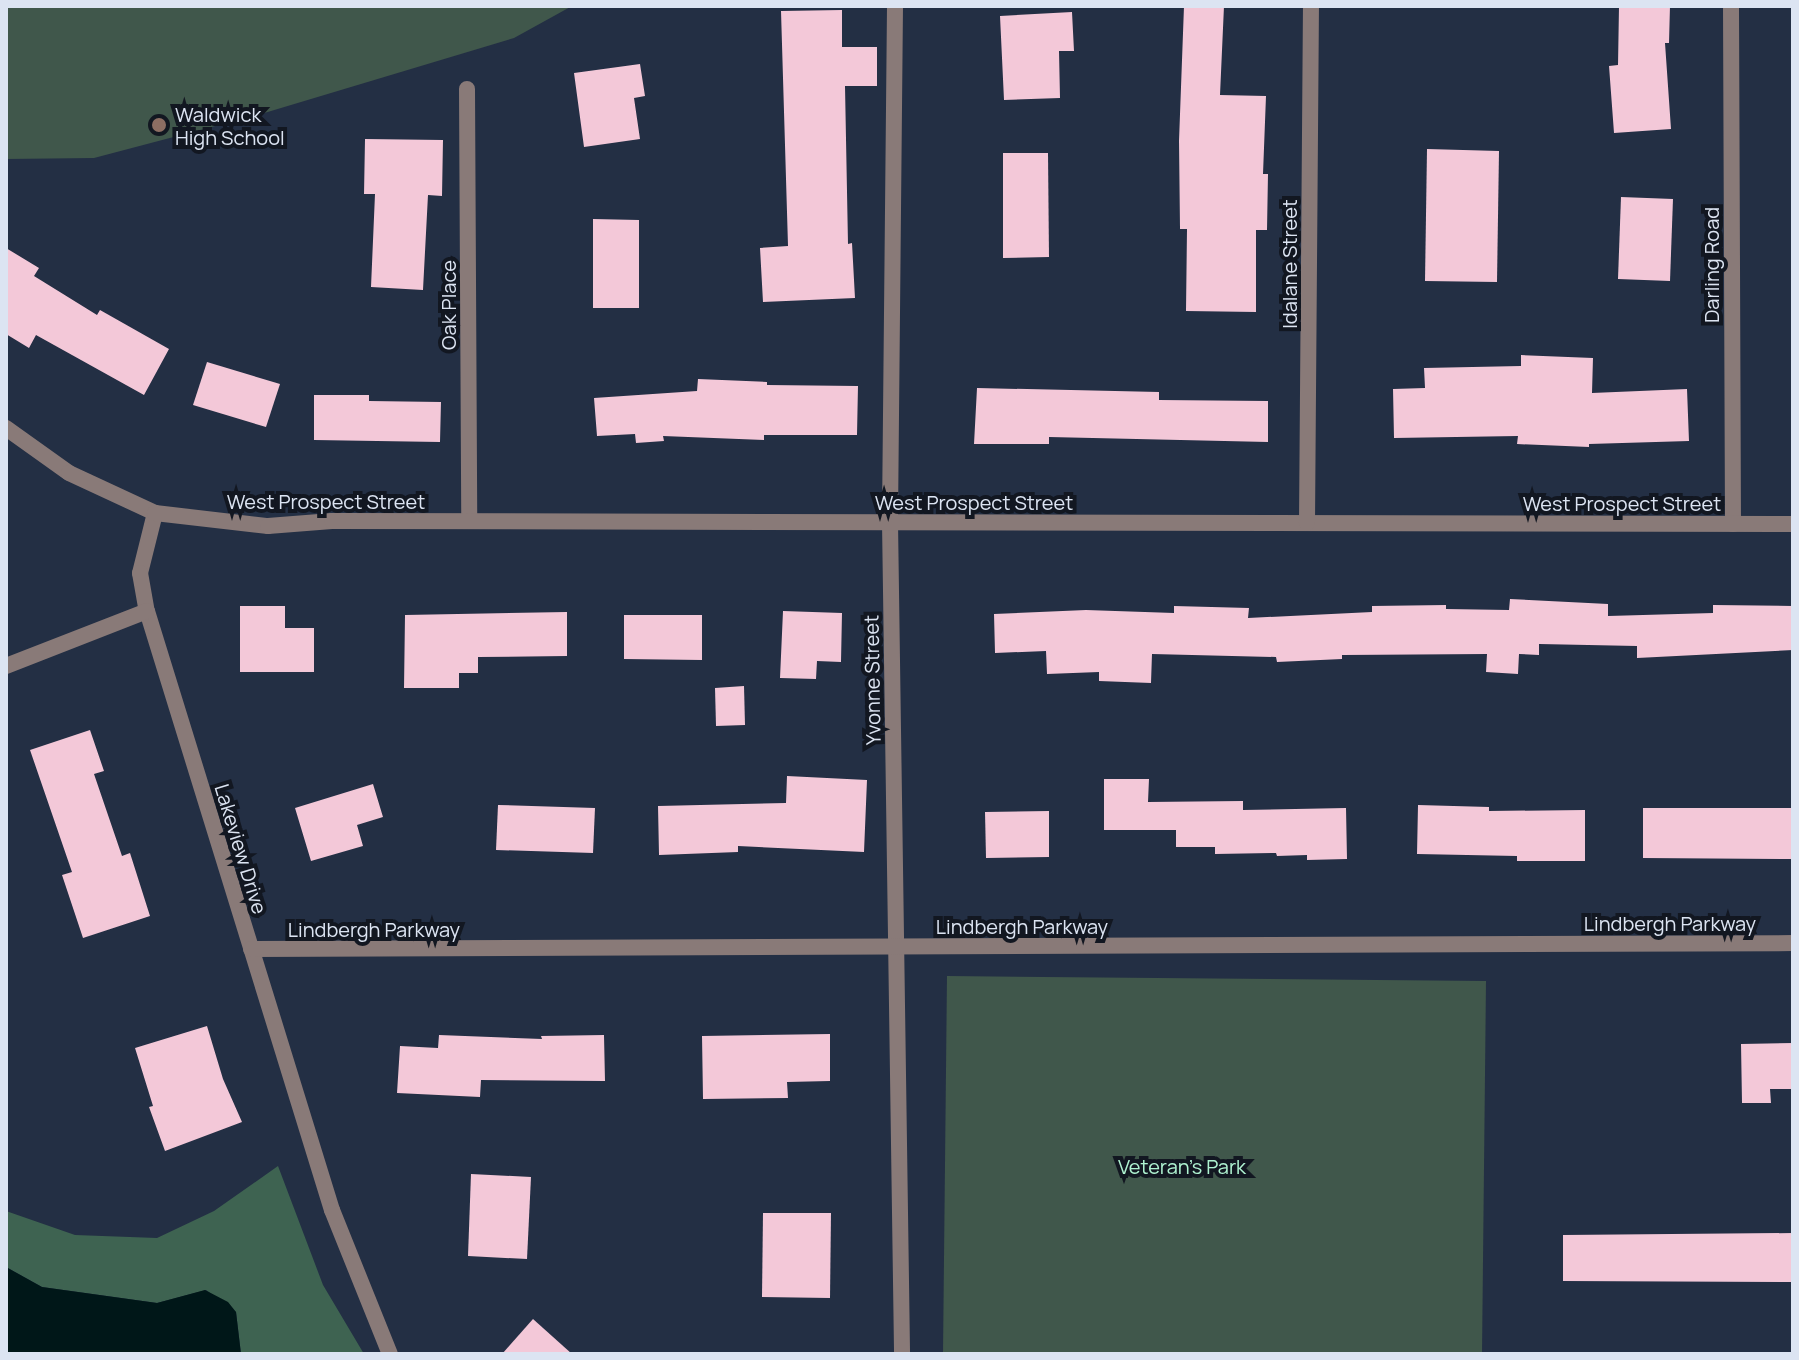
<!DOCTYPE html>
<html>
<head>
<meta charset="utf-8">
<style>
  body { margin:0 }
  #map { position:relative; width:1799px; height:1360px; overflow:hidden; background:#232f44; font-family:Manrope,sans-serif }
  div>[style] { position:absolute }
  .green>* { inset:0; background:#40574b }
  .forest>* { inset:0; background:#3e6351 }
  .water>* { inset:0; background:#001718 }
  .building>* { inset:0; background:#f3c8d8 }
  .street>* { height:16px; margin:-8px; padding:0 8px; transform-origin:8px; border-radius:8px; background:#897a78 }
  .dots>* { width:22px; height:22px; translate:-50% -50%; box-sizing:border-box; border:4px solid #121721; border-radius:50% }
  span { translate:-50% -50%; white-space:nowrap; text-align:center; line-height:1.15; -webkit-text-stroke:8px #121721; paint-order:stroke }
  .poi-label { font-size:20px; color:#dce4f2 }
  .left { translate:0 -50%; text-align:left }
  .street-label { font-size:20px; color:#dce4f2 }
  .park-label { font-size:20px; color:#aff3d1 }
  .frame { position:absolute; inset:0; border:8px solid #dce4f2; pointer-events:none }
</style>
</head>
<body>
<div id="map">
  <div class="green">
    <i style="clip-path:polygon(6px 6px,572px 6px,514px 38px,261px 114px,94px 158px,6px 159px)"></i>
    <i style="clip-path:polygon(947px 976px,1486px 981px,1482px 1354px,943px 1354px)"></i>
  </div>
  <div class="forest">
    <i style="clip-path:polygon(278px 1166px,323px 1285px,364px 1354px,241px 1354px,236px 1312px,206px 1290px,157px 1303px,42px 1287px,6px 1267px,6px 1211px,75px 1235px,157px 1238px,214px 1211px)"></i>
  </div>
  <div class="water">
    <i style="clip-path:polygon(6px 1267px,42px 1287px,157px 1303px,205px 1290px,228px 1302px,236px 1312px,241px 1354px,6px 1354px)"></i>
  </div>
  <div class="building">
    <i style="clip-path:polygon(1184px 6px,1224px 6px,1220px 95px,1266px 96px,1263px 174px,1268px 174px,1267px 230px,1256px 230px,1256px 312px,1186px 311px,1187px 229px,1180px 229px,1179px 141px)"></i>
    <i style="clip-path:polygon(1619px 6px,1670px 6px,1669px 43px,1665px 43px,1671px 129px,1614px 133px,1609px 66px,1618px 65px)"></i>
    <i style="clip-path:polygon(842px 10px,842px 47px,877px 47px,877px 86px,845px 86px,848px 244px,852px 243px,855px 298px,763px 302px,760px 248px,788px 246px,781px 11px)"></i>
    <i style="clip-path:polygon(1072px 12px,1074px 51px,1059px 51px,1060px 98px,1004px 100px,1000px 16px)"></i>
    <i style="clip-path:polygon(640px 64px,645px 96px,634px 98px,640px 139px,584px 147px,574px 73px)"></i>
    <i style="clip-path:polygon(365px 139px,443px 140px,442px 196px,428px 195px,423px 290px,371px 287px,375px 194px,364px 194px)"></i>
    <i style="clip-path:polygon(1427px 149px,1499px 151px,1497px 282px,1425px 281px)"></i>
    <i style="clip-path:polygon(1003px 153px,1048px 153px,1049px 257px,1003px 258px)"></i>
    <i style="clip-path:polygon(1621px 197px,1673px 199px,1670px 281px,1618px 279px)"></i>
    <i style="clip-path:polygon(593px 219px,639px 220px,639px 308px,593px 308px)"></i>
    <i style="clip-path:polygon(6px 248px,39px 268px,34px 276px,97px 315px,100px 310px,169px 349px,144px 395px,36px 335px,29px 348px,6px 334px)"></i>
    <i style="clip-path:polygon(1521px 355px,1593px 358px,1592px 393px,1687px 389px,1689px 441px,1589px 444px,1589px 447px,1517px 444px,1518px 436px,1394px 438px,1393px 389px,1425px 388px,1424px 368px,1521px 366px)"></i>
    <i style="clip-path:polygon(207px 362px,280px 384px,266px 427px,193px 405px)"></i>
    <i style="clip-path:polygon(698px 379px,767px 382px,767px 385px,858px 386px,857px 435px,764px 435px,764px 440px,663px 436px,664px 441px,636px 443px,635px 434px,597px 436px,594px 398px,697px 391px)"></i>
    <i style="clip-path:polygon(977px 388px,1159px 392px,1159px 400px,1268px 401px,1268px 442px,1049px 437px,1049px 444px,974px 444px)"></i>
    <i style="clip-path:polygon(314px 395px,369px 395px,369px 401px,441px 402px,440px 442px,314px 440px)"></i>
    <i style="clip-path:polygon(1510px 599px,1608px 604px,1608px 616px,1713px 613px,1713px 605px,1793px 606px,1793px 650px,1637px 658px,1637px 646px,1539px 644px,1539px 655px,1519px 654px,1518px 674px,1486px 672px,1487px 654px,1342px 655px,1342px 659px,1277px 662px,1276px 657px,1152px 654px,1151px 683px,1099px 681px,1099px 672px,1047px 674px,1046px 651px,995px 653px,994px 614px,1086px 610px,1174px 613px,1174px 606px,1249px 608px,1248px 618px,1372px 612px,1372px 606px,1446px 605px,1446px 609px,1509px 610px)"></i>
    <i style="clip-path:polygon(240px 606px,285px 606px,285px 628px,314px 628px,314px 672px,240px 672px)"></i>
    <i style="clip-path:polygon(783px 611px,842px 613px,841px 662px,817px 661px,816px 679px,780px 678px)"></i>
    <i style="clip-path:polygon(567px 612px,567px 656px,478px 657px,478px 673px,459px 673px,459px 688px,404px 688px,405px 615px)"></i>
    <i style="clip-path:polygon(624px 615px,702px 615px,702px 660px,624px 659px)"></i>
    <i style="clip-path:polygon(744px 686px,745px 725px,716px 726px,715px 688px)"></i>
    <i style="clip-path:polygon(90px 730px,104px 771px,94px 774px,122px 856px,130px 853px,150px 916px,83px 938px,62px 875px,72px 872px,30px 750px)"></i>
    <i style="clip-path:polygon(787px 776px,867px 780px,864px 852px,738px 846px,738px 852px,659px 855px,658px 806px,786px 803px)"></i>
    <i style="clip-path:polygon(1104px 779px,1149px 779px,1148px 802px,1243px 801px,1243px 810px,1346px 808px,1347px 859px,1307px 860px,1307px 855px,1277px 856px,1276px 853px,1215px 854px,1215px 847px,1176px 847px,1176px 830px,1104px 830px)"></i>
    <i style="clip-path:polygon(373px 784px,383px 817px,357px 825px,363px 846px,311px 861px,295px 808px)"></i>
    <i style="clip-path:polygon(498px 805px,595px 808px,593px 853px,496px 850px)"></i>
    <i style="clip-path:polygon(1418px 805px,1489px 807px,1489px 811px,1585px 810px,1585px 861px,1517px 861px,1517px 856px,1417px 854px)"></i>
    <i style="clip-path:polygon(1643px 808px,1793px 808px,1793px 859px,1643px 858px)"></i>
    <i style="clip-path:polygon(1049px 811px,1049px 857px,986px 858px,985px 812px)"></i>
    <i style="clip-path:polygon(207px 1026px,223px 1079px,242px 1122px,165px 1151px,149px 1107px,153px 1106px,135px 1048px)"></i>
    <i style="clip-path:polygon(830px 1034px,830px 1081px,787px 1082px,788px 1098px,703px 1099px,702px 1036px)"></i>
    <i style="clip-path:polygon(439px 1035px,542px 1039px,541px 1036px,604px 1035px,605px 1081px,481px 1080px,480px 1097px,397px 1093px,400px 1046px,438px 1048px)"></i>
    <i style="clip-path:polygon(1793px 1043px,1793px 1089px,1770px 1089px,1771px 1103px,1742px 1103px,1741px 1044px)"></i>
    <i style="clip-path:polygon(471px 1174px,531px 1177px,527px 1259px,468px 1256px)"></i>
    <i style="clip-path:polygon(763px 1213px,831px 1213px,830px 1298px,762px 1297px)"></i>
    <i style="clip-path:polygon(1793px 1233px,1793px 1282px,1563px 1281px,1563px 1235px)"></i>
    <i style="clip-path:polygon(533px 1319px,572px 1354px,502px 1354px)"></i>
  </div>
  <div class="street">
    <i style="left:895px;top:6px;width:516px;rotate:90.56deg"></i>
    <i style="left:890px;top:522px;width:832px;rotate:89.17deg"></i>
    <i style="left:1731px;top:6px;width:518px;rotate:89.78deg"></i>
    <i style="left:467px;top:89px;width:432px;rotate:89.7deg"></i>
    <i style="left:6px;top:428px;width:77px;rotate:35.5deg"></i>
    <i style="left:69px;top:473px;width:95px;rotate:24.9deg"></i>
    <i style="left:155px;top:513px;width:62px;rotate:104deg"></i>
    <i style="left:140px;top:573px;width:39px;rotate:80deg"></i>
    <i style="left:147px;top:611px;width:627px;rotate:72.84deg"></i>
    <i style="left:332px;top:1210px;width:155px;rotate:68.1deg"></i>
    <i style="left:155px;top:513px;width:114px;rotate:6.6deg"></i>
    <i style="left:268px;top:526px;width:64px;rotate:-4.5deg"></i>
    <i style="left:332px;top:521px;width:1461px;rotate:0.12deg"></i>
    <i style="left:1307px;top:523px;width:517px;rotate:-89.56deg"></i>
    <i style="left:6px;top:666px;width:151px;rotate:-21.3deg"></i>
    <i style="left:251px;top:949px;width:1542px;rotate:-0.22deg"></i>
  </div>
  <div class="dots">
    <i style="left:159px;top:125px;background:#8d6e63"></i>
  </div>
  <div class="poi-label">
    <span class="left" style="left:175px;top:126px">Waldwick<br>High School</span>
  </div>
  <div class="street-label">
    <span style="left:1289px;top:264px;rotate:-90deg">Idalane Street</span>
    <span style="left:1711px;top:265px;rotate:-90deg">Darling Road</span>
    <span style="left:448px;top:305px;rotate:-90deg">Oak Place</span>
    <span style="left:326px;top:501px">West Prospect Street</span>
    <span style="left:974px;top:502px">West Prospect Street</span>
    <span style="left:1622px;top:503px">West Prospect Street</span>
    <span style="left:872px;top:680px;rotate:-91deg">Yvonne Street</span>
    <span style="left:241px;top:849px;rotate:73deg">Lakeview Drive</span>
    <span style="left:1670px;top:923px">Lindbergh Parkway</span>
    <span style="left:1022px;top:926px">Lindbergh Parkway</span>
    <span style="left:374px;top:929px">Lindbergh Parkway</span>
  </div>
  <div class="park-label">
    <span style="left:1182px;top:1166px">Veteran's Park</span>
  </div>
  <div class="frame"></div>
</div>
</body>
</html>
